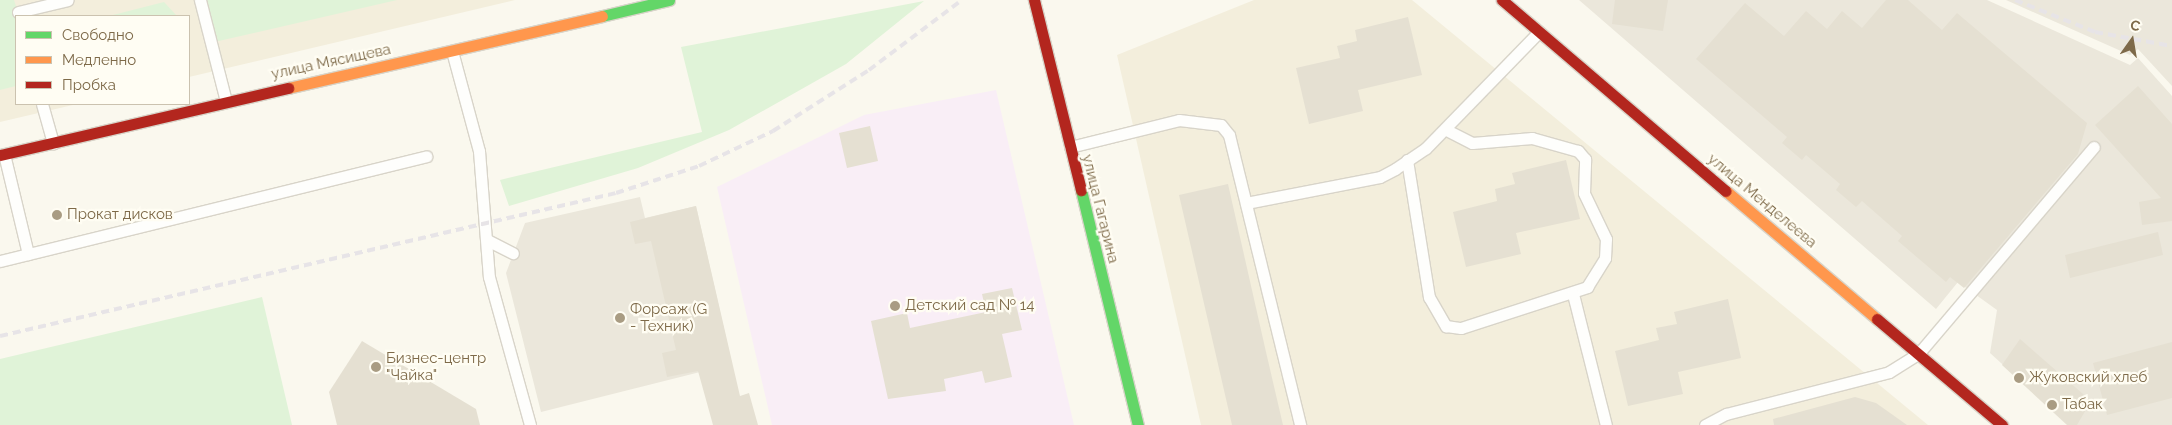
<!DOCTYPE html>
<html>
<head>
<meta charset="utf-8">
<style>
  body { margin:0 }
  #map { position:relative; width:2172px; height:425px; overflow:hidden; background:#faf8ee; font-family:Raleway,sans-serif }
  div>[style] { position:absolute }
  .residential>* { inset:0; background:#f3eedc }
  .industrial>* { inset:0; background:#ebe7db }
  .education>* { inset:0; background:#f9eef6 }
  .green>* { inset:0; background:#e0f3d8 }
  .building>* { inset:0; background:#e5e0d2 }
  .roads { filter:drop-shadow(1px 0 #d8d4c9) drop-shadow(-1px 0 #d8d4c9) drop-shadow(0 1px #d8d4c9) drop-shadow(0 -1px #d8d4c9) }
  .lane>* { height:11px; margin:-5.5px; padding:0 5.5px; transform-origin:5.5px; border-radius:5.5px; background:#fefefc }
  .fast>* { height:11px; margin:-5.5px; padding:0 5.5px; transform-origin:5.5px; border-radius:5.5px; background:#63d668 }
  .slow>* { height:11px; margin:-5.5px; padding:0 5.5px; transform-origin:5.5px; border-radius:5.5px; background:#ff974d }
  .jam>* { height:11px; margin:-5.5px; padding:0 5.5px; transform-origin:5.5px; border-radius:5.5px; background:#b3261e }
  .rail>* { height:4px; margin-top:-2px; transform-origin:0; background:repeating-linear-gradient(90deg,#e7e4e7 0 8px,transparent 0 13px) }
  .dots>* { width:14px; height:14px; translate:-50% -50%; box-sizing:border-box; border:2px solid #fffdf3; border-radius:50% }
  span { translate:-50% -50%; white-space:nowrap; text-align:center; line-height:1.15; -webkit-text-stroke:4.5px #fffdf3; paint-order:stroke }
  .street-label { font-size:15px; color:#7e6a49 }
  .poi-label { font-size:15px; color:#7e6a49 }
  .left { translate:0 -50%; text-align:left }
  .legend { position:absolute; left:15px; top:15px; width:175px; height:90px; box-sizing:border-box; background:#fffdf3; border:1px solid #cbc2af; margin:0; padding:6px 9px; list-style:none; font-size:15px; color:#7e6a49 }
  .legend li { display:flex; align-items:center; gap:10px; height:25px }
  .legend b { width:25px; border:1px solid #cbc2af }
  .north { position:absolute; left:2107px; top:15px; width:50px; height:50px; -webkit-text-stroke:4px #fffdf3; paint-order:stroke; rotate:13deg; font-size:14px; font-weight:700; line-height:20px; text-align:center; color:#7e6a49 }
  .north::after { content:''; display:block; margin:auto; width:18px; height:22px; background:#7e6a49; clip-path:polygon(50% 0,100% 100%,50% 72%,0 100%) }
</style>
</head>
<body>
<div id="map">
  <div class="residential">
    <i style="clip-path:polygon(0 0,515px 0,189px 77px,189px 16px,16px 16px,16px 104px,77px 104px,0 122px)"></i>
    <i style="clip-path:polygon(1254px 0,1412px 0,1928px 425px,1201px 425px,1117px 55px)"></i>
  </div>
  <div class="industrial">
    <i style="clip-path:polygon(1579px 0,1987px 0,2130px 65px,2138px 58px,2172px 96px,2172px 425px,2069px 425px,1990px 353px,1997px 310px,1958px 282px,1936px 309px)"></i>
    <i style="clip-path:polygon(2006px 0,2172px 0,2172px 86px,2138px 49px,2130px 55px)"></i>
    <i style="clip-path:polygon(640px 197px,645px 218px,696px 206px,732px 364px,541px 412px,506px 273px,525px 223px)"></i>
  </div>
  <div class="education">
    <i style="clip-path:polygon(996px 90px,1074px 425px,772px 425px,717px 187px,864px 115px)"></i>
  </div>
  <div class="green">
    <i style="clip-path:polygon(0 0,14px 0,19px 16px,16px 86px,0 90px)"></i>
    <i style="clip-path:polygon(199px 0,397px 0,210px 43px)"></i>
    <i style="clip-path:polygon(924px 1px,846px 64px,729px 130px,638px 168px,509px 206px,500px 180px,702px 132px,681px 47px)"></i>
    <i style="clip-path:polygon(164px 2px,177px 16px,113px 15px)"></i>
    <i style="clip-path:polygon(262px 297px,292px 425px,0 425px,0 359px)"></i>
  </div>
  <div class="building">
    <i style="clip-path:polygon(1615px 0,1668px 0,1663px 31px,1612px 24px)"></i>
    <i style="clip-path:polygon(1886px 0,1908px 0,1942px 30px,1957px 13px,2087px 123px,2078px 154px,1964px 288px,1950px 277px,1946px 282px,1898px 241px,1902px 236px,1862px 201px,1856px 207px,1836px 190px,1840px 184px,1806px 155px,1802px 160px,1782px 143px,1787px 137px,1696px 59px,1745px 3px,1784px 36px,1806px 11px,1827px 29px,1842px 11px,1862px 28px)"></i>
    <i style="clip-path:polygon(1408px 17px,1422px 75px,1358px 90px,1363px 111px,1309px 124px,1296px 68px,1340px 58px,1337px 46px,1357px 41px,1355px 30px)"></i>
    <i style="clip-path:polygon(2138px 86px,2172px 124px,2172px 221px,2142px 225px,2139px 202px,2161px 198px,2095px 125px)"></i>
    <i style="clip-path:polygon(870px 126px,878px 161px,847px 168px,839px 133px)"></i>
    <i style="clip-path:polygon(1566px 160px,1580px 219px,1516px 233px,1521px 254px,1466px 267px,1453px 212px,1497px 201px,1495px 189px,1515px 184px,1512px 173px)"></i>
    <i style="clip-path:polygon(1228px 184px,1266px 352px,1283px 425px,1232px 425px,1179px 195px)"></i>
    <i style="clip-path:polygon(696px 206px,740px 396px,749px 393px,758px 425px,713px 425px,698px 371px,667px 377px,662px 353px,676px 350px,651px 241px,635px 244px,630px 222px)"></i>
    <i style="clip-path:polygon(2158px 232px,2163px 255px,2070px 278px,2065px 255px)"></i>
    <i style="clip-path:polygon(1012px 288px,1022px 330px,1002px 334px,1012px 377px,985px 383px,982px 371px,944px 379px,946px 391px,888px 399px,871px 321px,907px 313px,910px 328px,986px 312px,982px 294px)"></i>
    <i style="clip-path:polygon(1728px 299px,1741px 358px,1678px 372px,1683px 394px,1628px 406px,1615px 351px,1659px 340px,1656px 328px,1677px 324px,1674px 312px)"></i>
    <i style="clip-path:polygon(2020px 339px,2091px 401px,2077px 425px,2067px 425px,2002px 365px)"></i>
    <i style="clip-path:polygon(362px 341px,476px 409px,480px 425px,337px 425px,329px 392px)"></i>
    <i style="clip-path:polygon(2172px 342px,2172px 398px,2107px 415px,2093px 363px)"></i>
    <i style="clip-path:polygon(1855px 397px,1876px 403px,1907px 425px,1774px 425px,1773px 419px)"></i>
  </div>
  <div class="roads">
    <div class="lane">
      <i style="left:200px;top:0;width:104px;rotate:75.6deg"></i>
      <i style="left:18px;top:12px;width:51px;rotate:-13.5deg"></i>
      <i style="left:452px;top:51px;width:104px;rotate:74.9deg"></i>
      <i style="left:479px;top:151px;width:126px;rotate:85.5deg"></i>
      <i style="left:489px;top:277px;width:154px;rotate:74.5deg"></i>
      <i style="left:42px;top:104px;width:41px;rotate:74.2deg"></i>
      <i style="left:1070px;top:147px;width:112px;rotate:-13.9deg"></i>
      <i style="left:1179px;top:120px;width:42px;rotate:6.8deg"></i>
      <i style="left:1221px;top:125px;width:13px;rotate:51deg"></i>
      <i style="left:1229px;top:135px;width:299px;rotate:76.2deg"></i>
      <i style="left:4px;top:154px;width:103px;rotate:76.5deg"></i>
      <i style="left:1407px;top:160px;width:139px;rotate:80.9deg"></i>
      <i style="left:1429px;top:297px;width:34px;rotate:60deg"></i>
      <i style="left:1446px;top:326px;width:15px;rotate:8deg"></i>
      <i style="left:1461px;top:328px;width:133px;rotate:-18deg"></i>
      <i style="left:1587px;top:287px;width:34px;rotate:-58deg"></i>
      <i style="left:1605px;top:258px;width:19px;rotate:-87deg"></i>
      <i style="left:1606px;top:239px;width:51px;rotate:-115.6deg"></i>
      <i style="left:1584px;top:193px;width:34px;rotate:-88deg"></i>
      <i style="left:1585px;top:159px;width:11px;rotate:-131deg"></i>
      <i style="left:1578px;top:151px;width:48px;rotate:-164.2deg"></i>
      <i style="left:1532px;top:138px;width:60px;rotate:175.2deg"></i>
      <i style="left:1472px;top:143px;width:30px;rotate:-153deg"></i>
      <i style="left:1246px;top:203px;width:136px;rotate:-11deg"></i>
      <i style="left:1380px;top:177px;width:17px;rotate:-28deg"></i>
      <i style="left:1395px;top:169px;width:37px;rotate:-34deg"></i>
      <i style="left:1426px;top:148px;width:162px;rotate:-45.8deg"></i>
      <i style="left:487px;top:240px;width:29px;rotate:27deg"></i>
      <i style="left:0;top:261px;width:439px;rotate:-13.8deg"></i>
      <i style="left:1573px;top:294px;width:135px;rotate:75.9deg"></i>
      <i style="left:1705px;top:425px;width:24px;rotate:-28deg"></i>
      <i style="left:1726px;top:414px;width:168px;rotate:-14.4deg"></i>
      <i style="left:1889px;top:372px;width:36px;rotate:-32deg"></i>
      <i style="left:1919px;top:353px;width:270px;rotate:-49.7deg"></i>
    </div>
    <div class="fast">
      <i style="left:602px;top:16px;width:69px;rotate:-13.4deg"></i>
      <i style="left:1081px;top:190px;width:242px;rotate:76.4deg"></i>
    </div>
    <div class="slow">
      <i style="left:288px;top:88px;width:322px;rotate:-12.9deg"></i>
      <i style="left:1726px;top:191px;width:198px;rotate:40.3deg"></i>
    </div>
    <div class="jam">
      <i style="left:1034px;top:0;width:196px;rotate:76.1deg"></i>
      <i style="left:1502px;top:0;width:294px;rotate:40.5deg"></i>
      <i style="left:0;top:155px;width:296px;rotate:-13.1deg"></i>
      <i style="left:1877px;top:319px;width:164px;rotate:40.3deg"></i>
    </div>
  </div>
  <div class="rail">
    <i style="left:2015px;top:0;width:86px;rotate:21.8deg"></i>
    <i style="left:2095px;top:32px;width:78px;rotate:10.3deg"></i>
    <i style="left:0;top:336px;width:632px;rotate:-13.07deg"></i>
    <i style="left:616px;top:193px;width:87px;rotate:-18deg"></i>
    <i style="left:699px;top:166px;width:82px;rotate:-25.3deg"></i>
    <i style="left:773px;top:131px;width:114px;rotate:-32.4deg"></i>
    <i style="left:869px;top:70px;width:116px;rotate:-37deg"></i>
  </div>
  <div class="dots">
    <i style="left:57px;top:215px;background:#a99c83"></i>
    <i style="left:895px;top:306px;background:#a99c83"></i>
    <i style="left:620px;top:318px;background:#a99c83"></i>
    <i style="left:376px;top:367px;background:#a99c83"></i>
    <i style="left:2019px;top:378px;background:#a99c83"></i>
    <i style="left:2052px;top:405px;background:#a99c83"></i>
  </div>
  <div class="street-label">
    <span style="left:331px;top:62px;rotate:-12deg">улица Мясищева</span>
    <span style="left:1762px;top:201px;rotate:40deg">улица Менделеева</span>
    <span style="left:1100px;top:209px;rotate:76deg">улица Гагарина</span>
  </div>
  <div class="poi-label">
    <span class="left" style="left:67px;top:215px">Прокат дисков</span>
    <span class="left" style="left:905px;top:306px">Детский сад № 14</span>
    <span class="left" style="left:630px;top:318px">Форсаж (G<br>- Техник)</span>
    <span class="left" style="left:386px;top:367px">Бизнес-центр<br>"Чайка"</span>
    <span class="left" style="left:2029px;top:378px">Жуковский хлеб</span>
    <span class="left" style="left:2062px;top:405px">Табак</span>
  </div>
  <ul class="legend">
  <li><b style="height:6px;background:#63d668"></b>Свободно</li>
  <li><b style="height:6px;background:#ff974d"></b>Медленно</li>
  <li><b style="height:6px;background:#b3261e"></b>Пробка</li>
  </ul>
  <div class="north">С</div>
</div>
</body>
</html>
